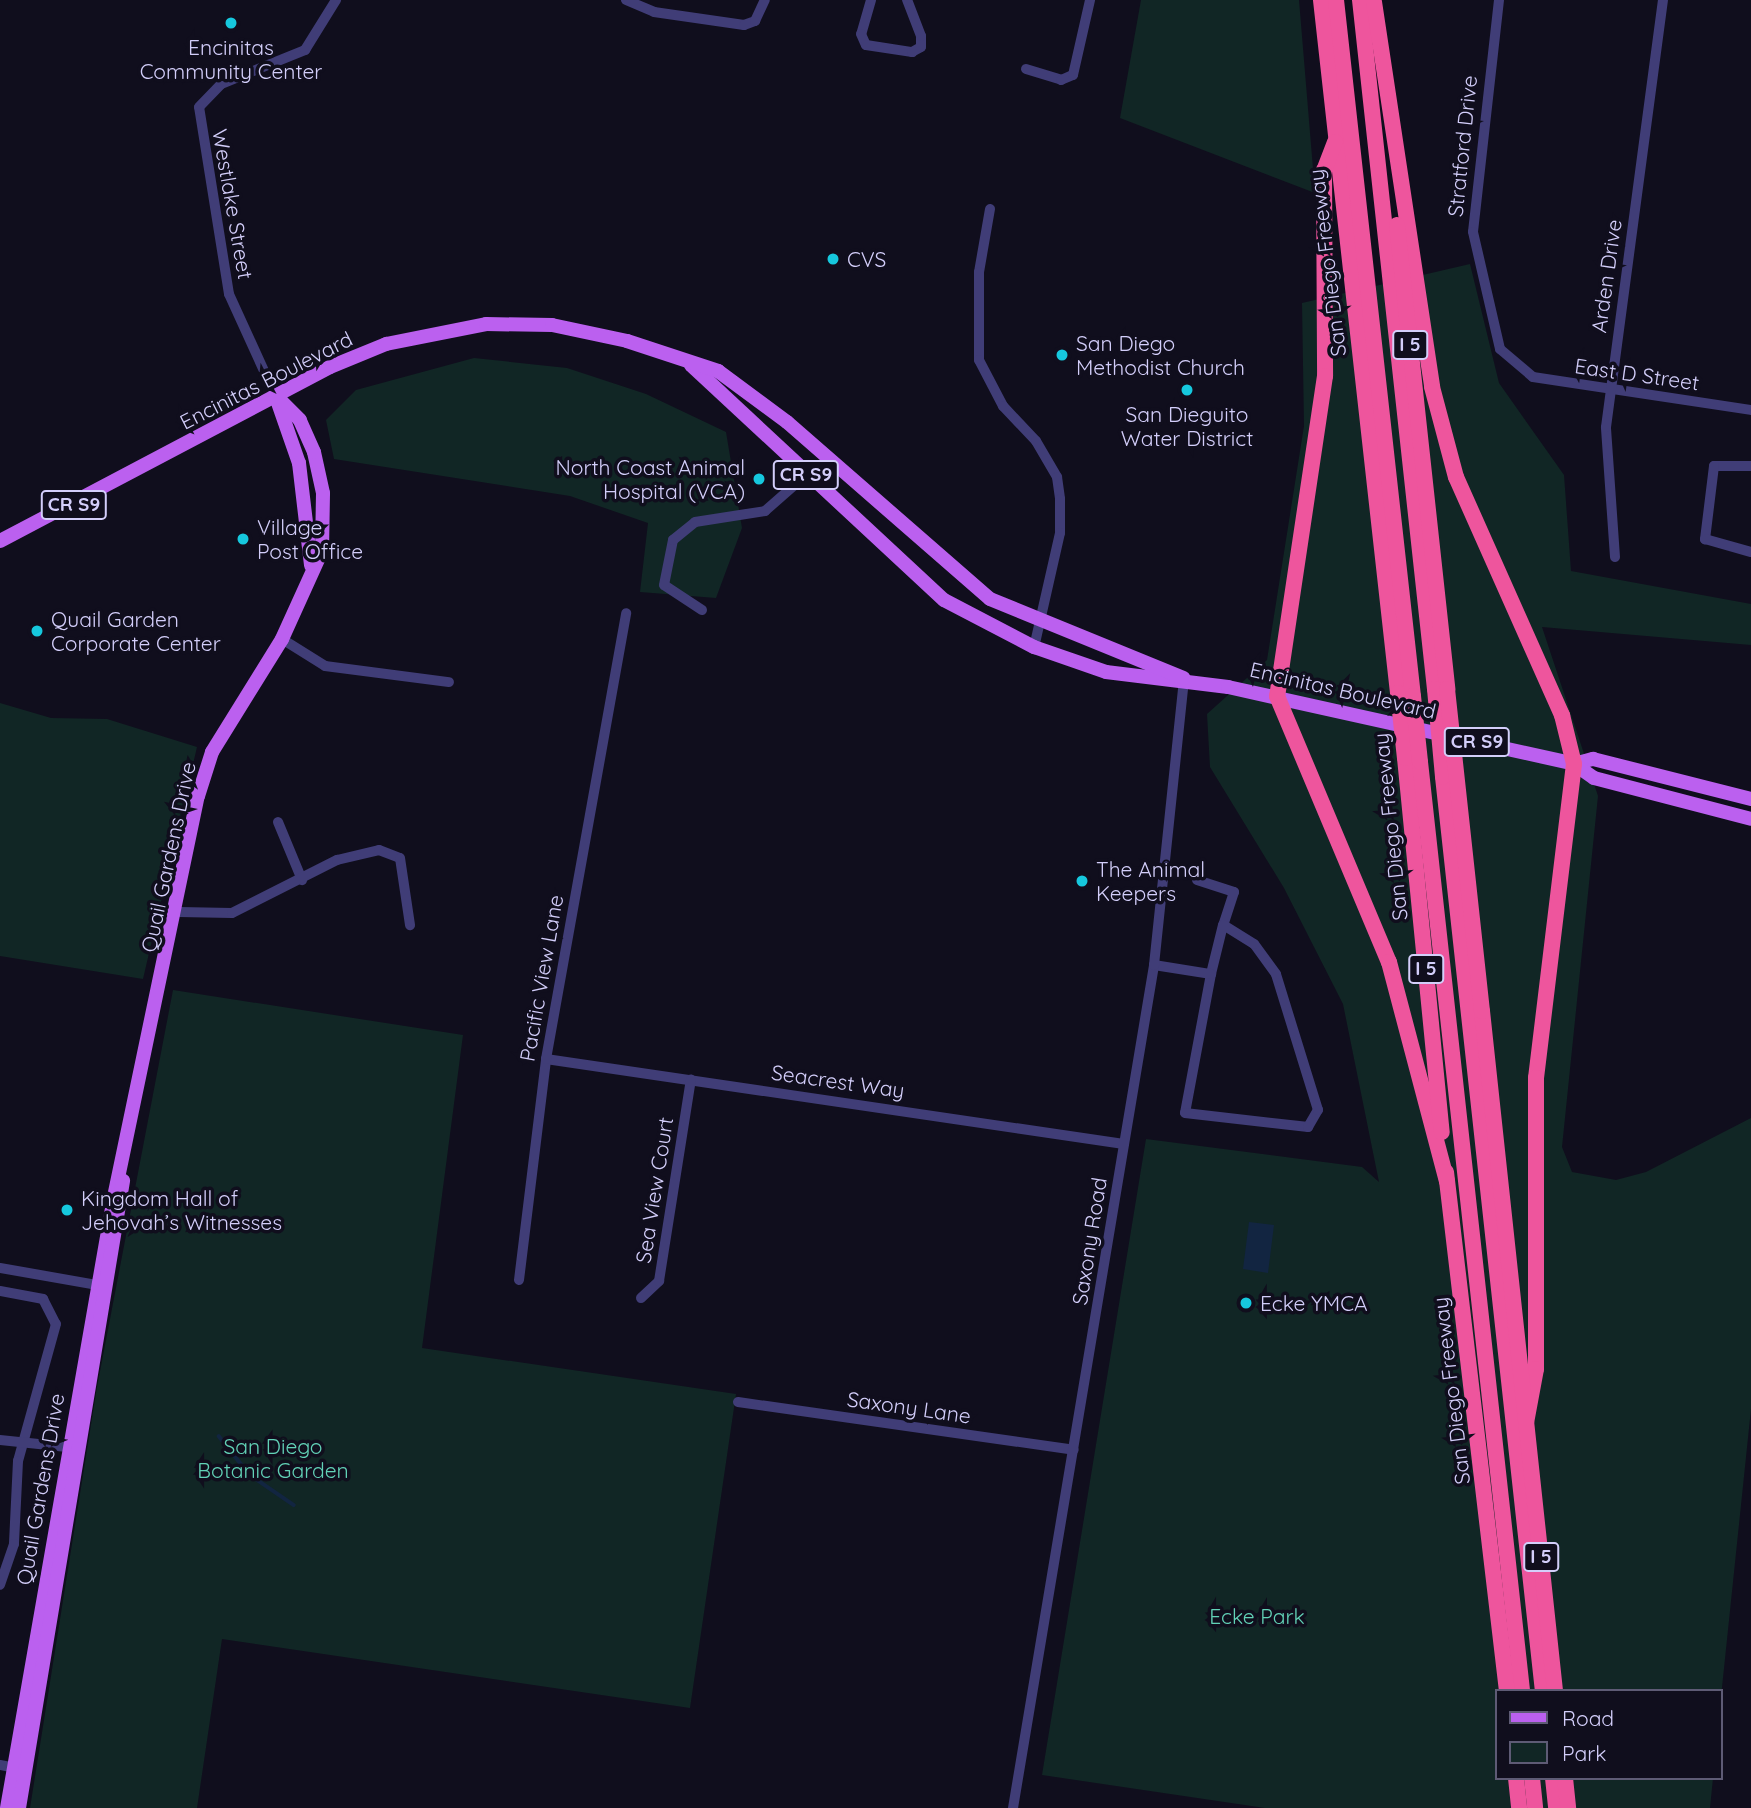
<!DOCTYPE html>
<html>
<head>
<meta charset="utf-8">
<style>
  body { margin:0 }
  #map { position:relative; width:1751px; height:1808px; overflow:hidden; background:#100e1d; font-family:Quicksand,sans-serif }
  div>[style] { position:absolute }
  .green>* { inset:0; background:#112625 }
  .water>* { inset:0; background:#122541 }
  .stream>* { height:3.5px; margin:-1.75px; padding:0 1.75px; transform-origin:1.75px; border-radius:1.75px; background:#122541 }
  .minor>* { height:10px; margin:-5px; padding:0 5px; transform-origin:5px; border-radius:5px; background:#403d77 }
  .major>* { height:14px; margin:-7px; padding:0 7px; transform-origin:7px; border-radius:7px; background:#bb60ef }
  .highway>* { height:16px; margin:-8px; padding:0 8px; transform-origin:8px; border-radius:8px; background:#ee559d }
  .highway-bridge>* { height:16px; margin:-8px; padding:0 8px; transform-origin:8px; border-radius:8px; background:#ee559d }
  .dots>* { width:19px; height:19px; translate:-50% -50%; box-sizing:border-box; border:4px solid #100e1d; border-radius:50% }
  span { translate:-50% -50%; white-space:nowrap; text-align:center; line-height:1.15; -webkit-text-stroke:7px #100e1d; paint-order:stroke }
  .shield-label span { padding:2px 5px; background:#100e1d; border:2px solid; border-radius:5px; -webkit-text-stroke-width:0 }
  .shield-label { font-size:19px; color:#d3cefa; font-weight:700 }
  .poi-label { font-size:21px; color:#d3cefa }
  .left { translate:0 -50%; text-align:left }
  .right { translate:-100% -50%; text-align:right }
  .street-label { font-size:21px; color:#d3cefa }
  .park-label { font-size:21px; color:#62d2b7 }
  .legend { position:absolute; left:1495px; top:1689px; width:228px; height:91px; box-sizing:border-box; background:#100e1d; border:2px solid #5e5b75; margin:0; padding:9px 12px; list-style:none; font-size:21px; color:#d3cefa }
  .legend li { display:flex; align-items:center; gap:14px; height:35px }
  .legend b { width:35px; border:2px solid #5e5b75 }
</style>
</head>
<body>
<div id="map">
  <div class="green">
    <i style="clip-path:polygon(1141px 0,1299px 0,1315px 193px,1120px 118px)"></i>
    <i style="clip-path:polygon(1470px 264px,1499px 383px,1564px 475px,1571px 571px,1751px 604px,1751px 645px,1542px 627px,1598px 796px,1562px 1147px,1572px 1172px,1616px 1180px,1646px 1172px,1751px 1118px,1751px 1409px,1721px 1697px,1721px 1691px,1497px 1691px,1497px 1778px,1713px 1778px,1710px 1808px,1265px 1808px,1042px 1775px,1146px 1139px,1362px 1167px,1379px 1182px,1343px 1004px,1284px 888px,1210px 767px,1207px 714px,1267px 660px,1304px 426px,1302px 303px)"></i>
    <i style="clip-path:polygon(474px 358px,567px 368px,646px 394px,726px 432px,742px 528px,716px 598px,640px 592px,648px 523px,570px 496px,334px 459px,326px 420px,356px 390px)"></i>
    <i style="clip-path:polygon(0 703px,51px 718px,107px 719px,197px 747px,143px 979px,0 956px)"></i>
    <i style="clip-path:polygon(173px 990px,463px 1035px,422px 1348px,736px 1394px,690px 1708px,222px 1639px,197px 1808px,30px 1808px,97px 1387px)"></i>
  </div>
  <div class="water">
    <i style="clip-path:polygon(1249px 1222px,1274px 1225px,1268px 1273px,1243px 1269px)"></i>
  </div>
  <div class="stream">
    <i style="left:219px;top:1436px;width:50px;rotate:51.5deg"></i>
    <i style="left:250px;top:1475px;width:53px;rotate:34.3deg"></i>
  </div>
  <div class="minor">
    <i style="left:626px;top:0;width:30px;rotate:23deg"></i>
    <i style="left:654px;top:12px;width:91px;rotate:8.2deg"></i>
    <i style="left:744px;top:25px;width:12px;rotate:-20deg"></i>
    <i style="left:755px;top:21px;width:23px;rotate:-65deg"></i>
    <i style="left:871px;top:0;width:35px;rotate:106deg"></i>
    <i style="left:861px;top:34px;width:12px;rotate:66deg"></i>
    <i style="left:866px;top:45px;width:47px;rotate:8.7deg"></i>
    <i style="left:912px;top:52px;width:10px;rotate:-29deg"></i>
    <i style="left:921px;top:47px;width:11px;rotate:-90deg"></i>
    <i style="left:921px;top:36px;width:39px;rotate:-111deg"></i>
    <i style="left:1499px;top:0;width:233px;rotate:96.4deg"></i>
    <i style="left:1473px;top:232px;width:120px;rotate:77deg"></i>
    <i style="left:1500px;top:349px;width:43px;rotate:40.3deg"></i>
    <i style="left:1533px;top:377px;width:220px;rotate:8.6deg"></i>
    <i style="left:1026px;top:69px;width:37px;rotate:17deg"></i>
    <i style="left:1061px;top:80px;width:13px;rotate:-23deg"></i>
    <i style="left:1073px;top:75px;width:77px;rotate:-77.2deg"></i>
    <i style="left:990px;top:209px;width:64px;rotate:99.9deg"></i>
    <i style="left:979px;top:272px;width:88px;rotate:90deg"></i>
    <i style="left:979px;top:360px;width:52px;rotate:62.4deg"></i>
    <i style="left:1003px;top:406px;width:48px;rotate:46.7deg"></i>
    <i style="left:1036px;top:441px;width:42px;rotate:59.7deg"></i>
    <i style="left:1057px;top:477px;width:22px;rotate:82deg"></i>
    <i style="left:1060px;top:499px;width:34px;rotate:90deg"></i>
    <i style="left:1060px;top:533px;width:117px;rotate:102.8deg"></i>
    <i style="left:275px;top:395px;width:111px;rotate:-114.5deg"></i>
    <i style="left:229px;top:294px;width:189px;rotate:-99.1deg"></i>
    <i style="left:199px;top:107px;width:32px;rotate:-46deg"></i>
    <i style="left:221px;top:84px;width:91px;rotate:-22deg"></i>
    <i style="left:305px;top:50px;width:59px;rotate:-58.2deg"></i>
    <i style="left:1751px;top:466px;width:37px;rotate:180deg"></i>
    <i style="left:1714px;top:466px;width:74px;rotate:97deg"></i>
    <i style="left:1705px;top:539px;width:48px;rotate:15.8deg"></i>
    <i style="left:1615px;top:557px;width:130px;rotate:-94deg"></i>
    <i style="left:1606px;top:427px;width:431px;rotate:-82.4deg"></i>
    <i style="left:702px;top:610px;width:45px;rotate:-146.7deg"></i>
    <i style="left:664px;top:585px;width:46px;rotate:-78.7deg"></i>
    <i style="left:673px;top:540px;width:28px;rotate:-39deg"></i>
    <i style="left:695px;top:522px;width:71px;rotate:-8.9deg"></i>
    <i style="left:765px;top:511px;width:55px;rotate:-41.3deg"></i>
    <i style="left:282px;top:639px;width:51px;rotate:32.1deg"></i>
    <i style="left:325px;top:666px;width:125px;rotate:7.4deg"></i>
    <i style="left:278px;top:822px;width:63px;rotate:67.5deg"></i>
    <i style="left:1197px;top:880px;width:39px;rotate:18deg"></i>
    <i style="left:1234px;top:892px;width:35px;rotate:108deg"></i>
    <i style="left:1223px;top:925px;width:50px;rotate:103.8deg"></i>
    <i style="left:1211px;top:974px;width:141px;rotate:100.6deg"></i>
    <i style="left:1185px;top:1113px;width:124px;rotate:6.5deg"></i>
    <i style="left:1308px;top:1127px;width:20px;rotate:-60deg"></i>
    <i style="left:1318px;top:1110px;width:142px;rotate:-107.2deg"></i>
    <i style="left:1276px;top:974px;width:37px;rotate:-126deg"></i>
    <i style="left:1254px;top:944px;width:36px;rotate:-148deg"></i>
    <i style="left:179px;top:912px;width:53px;rotate:1.1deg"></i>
    <i style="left:232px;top:913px;width:118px;rotate:-26.8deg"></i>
    <i style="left:337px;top:860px;width:43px;rotate:-13.4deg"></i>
    <i style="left:379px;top:850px;width:22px;rotate:21deg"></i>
    <i style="left:400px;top:858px;width:68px;rotate:81.5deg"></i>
    <i style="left:1154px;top:965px;width:58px;rotate:9deg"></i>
    <i style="left:546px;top:1059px;width:584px;rotate:8.37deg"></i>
    <i style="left:0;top:1268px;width:105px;rotate:9.9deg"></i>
    <i style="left:519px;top:1280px;width:223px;rotate:-83deg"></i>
    <i style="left:546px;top:1059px;width:453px;rotate:-79.8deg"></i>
    <i style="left:0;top:1291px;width:44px;rotate:10.5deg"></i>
    <i style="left:43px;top:1299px;width:28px;rotate:63deg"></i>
    <i style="left:56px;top:1324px;width:142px;rotate:105.5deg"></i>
    <i style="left:18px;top:1461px;width:83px;rotate:92.8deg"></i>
    <i style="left:14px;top:1544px;width:43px;rotate:108.9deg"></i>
    <i style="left:641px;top:1298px;width:25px;rotate:-43deg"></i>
    <i style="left:659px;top:1281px;width:204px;rotate:-81deg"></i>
    <i style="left:738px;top:1402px;width:339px;rotate:8.1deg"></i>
    <i style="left:0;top:1440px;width:77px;rotate:5.9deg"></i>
    <i style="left:0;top:1765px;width:21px;rotate:11deg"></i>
    <i style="left:1013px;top:1808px;width:855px;rotate:-80.5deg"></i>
    <i style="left:1154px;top:965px;width:289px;rotate:-84deg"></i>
  </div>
  <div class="major">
    <i style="left:691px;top:365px;width:345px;rotate:42.9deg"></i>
    <i style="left:944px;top:600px;width:102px;rotate:27.6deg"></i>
    <i style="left:1034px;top:647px;width:76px;rotate:19.1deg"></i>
    <i style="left:1106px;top:672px;width:123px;rotate:7deg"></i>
    <i style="left:1228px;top:687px;width:354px;rotate:12.5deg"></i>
    <i style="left:1574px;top:764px;width:20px;rotate:-15deg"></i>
    <i style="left:1593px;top:759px;width:163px;rotate:14.2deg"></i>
    <i style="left:277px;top:400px;width:67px;rotate:70.8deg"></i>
    <i style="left:299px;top:463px;width:103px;rotate:83.3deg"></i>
    <i style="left:0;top:541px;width:373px;rotate:-27.8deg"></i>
    <i style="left:330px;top:367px;width:61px;rotate:-22.3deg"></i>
    <i style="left:386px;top:344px;width:102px;rotate:-11.3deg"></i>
    <i style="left:486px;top:324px;width:66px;rotate:0.9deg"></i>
    <i style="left:552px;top:325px;width:77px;rotate:12deg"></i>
    <i style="left:627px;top:341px;width:96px;rotate:18.2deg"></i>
    <i style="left:718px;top:371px;width:86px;rotate:36.5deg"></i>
    <i style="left:787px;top:422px;width:269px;rotate:41.1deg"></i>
    <i style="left:990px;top:599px;width:209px;rotate:22.2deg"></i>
    <i style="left:1574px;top:764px;width:24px;rotate:35deg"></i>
    <i style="left:1594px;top:778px;width:162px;rotate:14.6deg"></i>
    <i style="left:7px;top:1808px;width:620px;rotate:-80.07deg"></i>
    <i style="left:114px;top:1197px;width:410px;rotate:-78.2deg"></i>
    <i style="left:198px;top:796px;width:46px;rotate:-72.3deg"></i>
    <i style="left:212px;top:752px;width:133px;rotate:-58.2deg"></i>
    <i style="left:282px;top:639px;width:97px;rotate:-65.6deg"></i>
    <i style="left:322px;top:551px;width:58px;rotate:-89deg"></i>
    <i style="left:323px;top:493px;width:42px;rotate:-102.4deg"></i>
    <i style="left:314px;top:452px;width:35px;rotate:-114deg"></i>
    <i style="left:300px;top:420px;width:35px;rotate:-135deg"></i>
    <i style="left:19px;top:1808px;width:636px;rotate:-80.58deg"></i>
  </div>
  <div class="highway">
    <i style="left:1321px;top:0;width:697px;rotate:83.66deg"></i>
    <i style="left:1336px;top:0;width:700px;rotate:83.69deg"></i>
    <i style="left:1360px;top:0;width:693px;rotate:83.79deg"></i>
    <i style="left:1374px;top:2px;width:389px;rotate:81.4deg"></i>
    <i style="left:1432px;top:387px;width:93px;rotate:75.1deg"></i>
    <i style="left:1456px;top:477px;width:261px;rotate:66deg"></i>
    <i style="left:1562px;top:715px;width:50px;rotate:76.2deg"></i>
    <i style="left:1574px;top:764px;width:316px;rotate:96.9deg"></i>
    <i style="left:1536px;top:1078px;width:291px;rotate:90deg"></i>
    <i style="left:1536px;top:1369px;width:55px;rotate:100.5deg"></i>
    <i style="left:1335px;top:142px;width:30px;rotate:111deg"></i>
    <i style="left:1324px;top:170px;width:206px;rotate:89.7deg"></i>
    <i style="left:1325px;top:376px;width:324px;rotate:98.5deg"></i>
    <i style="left:1277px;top:696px;width:289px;rotate:67.2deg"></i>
    <i style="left:1389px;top:962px;width:227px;rotate:75.2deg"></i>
    <i style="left:1397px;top:225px;width:467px;rotate:83.8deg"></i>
    <i style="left:1405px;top:758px;width:376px;rotate:84.4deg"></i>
    <i style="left:1420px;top:762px;width:935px;rotate:83.73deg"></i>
    <i style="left:1443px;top:777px;width:919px;rotate:83.76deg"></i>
    <i style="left:1482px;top:1011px;width:684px;rotate:83.87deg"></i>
    <i style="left:1446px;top:1172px;width:523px;rotate:83.3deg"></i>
    <i style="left:1516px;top:1778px;width:30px;rotate:84deg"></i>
    <i style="left:1532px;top:1778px;width:30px;rotate:84deg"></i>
    <i style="left:1553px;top:1778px;width:30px;rotate:84deg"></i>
    <i style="left:1565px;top:1778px;width:30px;rotate:84deg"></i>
  </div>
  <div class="highway-bridge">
    <i style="left:1435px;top:689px;width:88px;rotate:84.8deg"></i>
    <i style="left:1447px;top:689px;width:324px;rotate:83.8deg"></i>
    <i style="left:1398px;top:693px;width:65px;rotate:83.9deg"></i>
    <i style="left:1413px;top:696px;width:66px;rotate:83.9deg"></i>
  </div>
  <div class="dots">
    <i style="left:231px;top:23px;background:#16c8de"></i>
    <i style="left:833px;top:259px;background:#16c8de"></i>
    <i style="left:1062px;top:355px;background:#16c8de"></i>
    <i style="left:1187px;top:390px;background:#16c8de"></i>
    <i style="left:759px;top:479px;background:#16c8de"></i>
    <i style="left:243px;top:539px;background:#16c8de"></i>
    <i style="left:37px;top:631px;background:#16c8de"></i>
    <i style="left:1082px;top:881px;background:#16c8de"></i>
    <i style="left:67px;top:1210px;background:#16c8de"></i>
    <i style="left:1246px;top:1303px;background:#16c8de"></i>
  </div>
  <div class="shield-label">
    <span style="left:1410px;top:345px">I 5</span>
    <span style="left:806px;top:475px">CR S9</span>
    <span style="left:74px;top:505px">CR S9</span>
    <span style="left:1477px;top:742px">CR S9</span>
    <span style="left:1426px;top:969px">I 5</span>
    <span style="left:1541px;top:1557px">I 5</span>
  </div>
  <div class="poi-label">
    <span style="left:231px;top:59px">Encinitas<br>Community Center</span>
    <span class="left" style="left:847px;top:259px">CVS</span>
    <span class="left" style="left:1076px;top:355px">San Diego<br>Methodist Church</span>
    <span style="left:1187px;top:426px">San Dieguito<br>Water District</span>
    <span class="right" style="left:745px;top:479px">North Coast Animal<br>Hospital (VCA)</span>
    <span class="left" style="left:257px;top:539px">Village<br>Post Office</span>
    <span class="left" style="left:51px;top:631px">Quail Garden<br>Corporate Center</span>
    <span class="left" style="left:1096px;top:881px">The Animal<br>Keepers</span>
    <span class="left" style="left:81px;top:1210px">Kingdom Hall of<br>Jehovah’s Witnesses</span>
    <span class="left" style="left:1260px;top:1303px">Ecke YMCA</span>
  </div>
  <div class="street-label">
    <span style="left:1462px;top:146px;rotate:-84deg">Stratford Drive</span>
    <span style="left:233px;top:204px;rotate:80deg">Westlake Street</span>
    <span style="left:1327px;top:263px;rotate:-97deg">San Diego Freeway</span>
    <span style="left:1606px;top:276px;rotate:-82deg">Arden Drive</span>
    <span style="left:1637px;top:374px;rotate:8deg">East D Street</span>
    <span style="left:266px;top:380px;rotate:-27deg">Encinitas Boulevard</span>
    <span style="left:1343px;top:690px;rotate:13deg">Encinitas Boulevard</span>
    <span style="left:1390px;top:827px;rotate:-96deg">San Diego Freeway</span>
    <span style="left:168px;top:857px;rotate:-78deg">Quail Gardens Drive</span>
    <span style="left:541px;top:978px;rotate:-80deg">Pacific View Lane</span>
    <span style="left:838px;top:1081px;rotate:8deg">Seacrest Way</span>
    <span style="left:654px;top:1190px;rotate:-81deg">Sea View Court</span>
    <span style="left:1089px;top:1241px;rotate:-81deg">Saxony Road</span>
    <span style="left:1451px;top:1391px;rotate:-97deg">San Diego Freeway</span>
    <span style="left:909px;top:1407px;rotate:8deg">Saxony Lane</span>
    <span style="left:40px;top:1489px;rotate:-80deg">Quail Gardens Drive</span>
  </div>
  <div class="park-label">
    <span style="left:273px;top:1458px">San Diego<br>Botanic Garden</span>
    <span style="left:1257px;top:1616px">Ecke Park</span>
  </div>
  <ul class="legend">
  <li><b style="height:9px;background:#bb60ef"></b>Road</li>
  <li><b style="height:19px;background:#112625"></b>Park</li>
  </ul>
</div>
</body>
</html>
